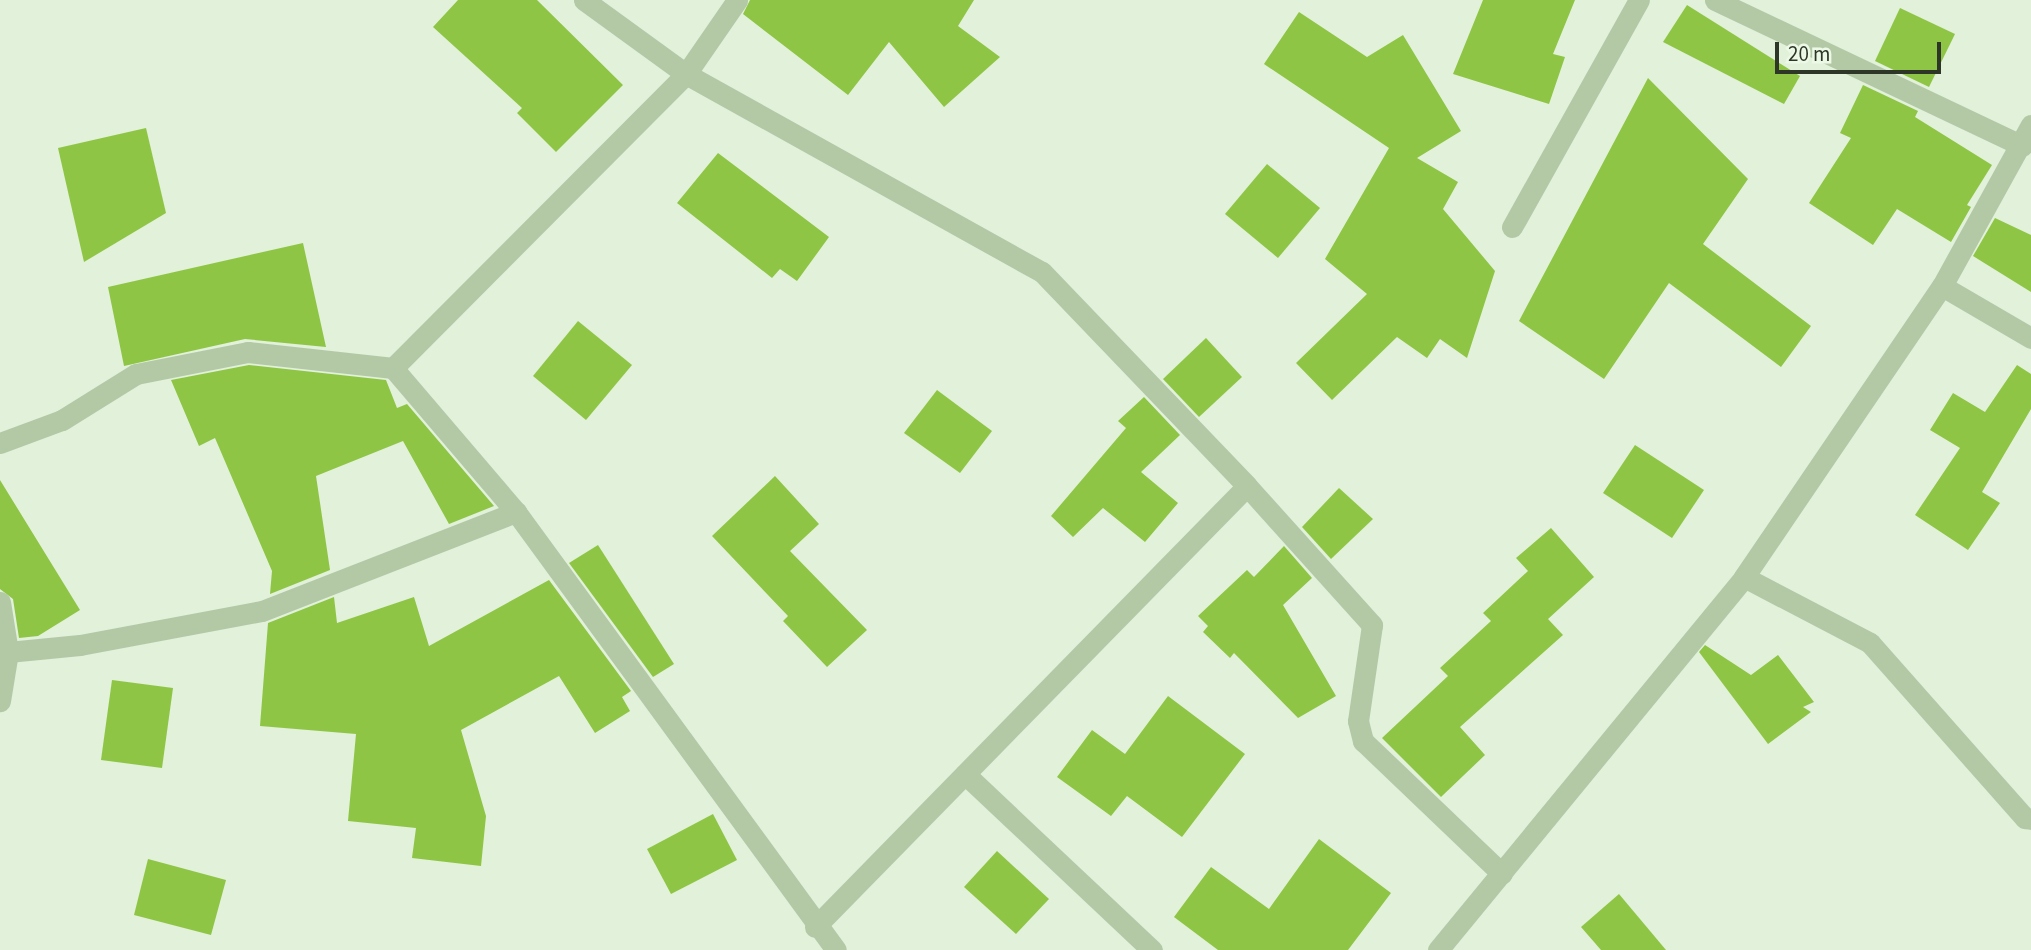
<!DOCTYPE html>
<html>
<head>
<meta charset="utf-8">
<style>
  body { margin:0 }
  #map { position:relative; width:2031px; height:950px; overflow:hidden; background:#e1f1da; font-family:"Source Sans 3",sans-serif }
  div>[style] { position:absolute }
  .building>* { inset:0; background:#8fc544 }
  .minor>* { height:21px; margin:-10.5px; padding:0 10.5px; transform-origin:10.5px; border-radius:10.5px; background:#b3c9a6 }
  span { translate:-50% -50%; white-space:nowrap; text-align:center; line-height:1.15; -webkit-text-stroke:5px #ecf9e7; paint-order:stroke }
  .scale { position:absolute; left:1775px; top:42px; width:166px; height:32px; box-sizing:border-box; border:4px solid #2e3627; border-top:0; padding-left:9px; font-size:21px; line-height:24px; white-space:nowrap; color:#2e3627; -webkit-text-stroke:5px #ecf9e7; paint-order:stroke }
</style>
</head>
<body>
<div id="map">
  <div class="building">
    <i style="clip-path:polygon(458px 0,537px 0,623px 85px,556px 152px,517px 113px,522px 108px,433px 27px)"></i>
    <i style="clip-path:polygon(750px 0,974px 0,958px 26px,1000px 57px,944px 107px,889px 42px,848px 95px,743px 14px)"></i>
    <i style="clip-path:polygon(1483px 0,1575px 0,1553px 54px,1565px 57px,1549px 104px,1453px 74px)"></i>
    <i style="clip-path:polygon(1687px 5px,1800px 76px,1784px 104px,1663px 42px)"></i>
    <i style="clip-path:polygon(1900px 8px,1955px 34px,1929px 87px,1875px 61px)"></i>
    <i style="clip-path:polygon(1299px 12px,1367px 57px,1403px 35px,1461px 131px,1417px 158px,1458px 182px,1443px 209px,1495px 271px,1467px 358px,1440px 339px,1427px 358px,1397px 337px,1332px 400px,1296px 363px,1367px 294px,1325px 259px,1389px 148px,1264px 64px)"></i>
    <i style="clip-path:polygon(1648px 78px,1748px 179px,1703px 244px,1811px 326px,1781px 367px,1669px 283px,1604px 379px,1519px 321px)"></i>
    <i style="clip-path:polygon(1863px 85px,1918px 111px,1915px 117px,1992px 165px,1967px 205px,1971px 207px,1951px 242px,1897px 209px,1873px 245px,1809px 203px,1851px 138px,1840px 133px)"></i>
    <i style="clip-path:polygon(146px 128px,166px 213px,84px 262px,58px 148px)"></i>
    <i style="clip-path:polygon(718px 153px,829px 237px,797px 281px,780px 269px,772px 278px,677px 203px)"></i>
    <i style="clip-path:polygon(1267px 164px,1320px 208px,1278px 258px,1225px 214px)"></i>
    <i style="clip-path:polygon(1995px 218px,2031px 235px,2031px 292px,1973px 256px)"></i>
    <i style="clip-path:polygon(303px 243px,326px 347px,245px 339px,124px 366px,108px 287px)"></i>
    <i style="clip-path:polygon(578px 321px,632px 365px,586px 420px,533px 376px)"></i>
    <i style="clip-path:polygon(1206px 338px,1242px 377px,1199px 417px,1163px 379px)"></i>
    <i style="clip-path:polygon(249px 365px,386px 380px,397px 408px,407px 404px,494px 506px,449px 524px,403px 441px,316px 476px,330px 570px,270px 594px,272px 571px,215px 438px,199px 446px,171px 380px)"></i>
    <i style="clip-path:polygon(2017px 365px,2031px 374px,2031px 409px,1982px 492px,2000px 503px,1968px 550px,1915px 515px,1960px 448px,1930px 430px,1953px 393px,1985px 412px)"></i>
    <i style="clip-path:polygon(937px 390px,992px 431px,960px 473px,904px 433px)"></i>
    <i style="clip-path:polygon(1144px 397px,1180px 435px,1141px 472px,1178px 503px,1145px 542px,1103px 508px,1073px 537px,1051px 516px,1126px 428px,1118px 421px)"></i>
    <i style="clip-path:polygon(1635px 445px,1704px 490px,1672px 538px,1603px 493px)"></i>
    <i style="clip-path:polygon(775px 476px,819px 524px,790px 551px,867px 630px,827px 667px,783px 621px,788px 616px,712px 536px)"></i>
    <i style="clip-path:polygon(0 480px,80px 610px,38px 636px,19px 638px,13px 599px,0 589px)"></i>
    <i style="clip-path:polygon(1339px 488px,1373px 519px,1331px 559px,1302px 527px)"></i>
    <i style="clip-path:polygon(1551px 528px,1594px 577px,1548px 619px,1563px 635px,1460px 727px,1485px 755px,1441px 797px,1382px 738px,1448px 676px,1440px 668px,1491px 621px,1483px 613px,1528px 571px,1516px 558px)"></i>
    <i style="clip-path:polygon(598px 545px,674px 664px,653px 677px,569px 563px)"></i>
    <i style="clip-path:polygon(1284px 546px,1312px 578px,1283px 605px,1336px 696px,1298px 718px,1234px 653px,1230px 658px,1203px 632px,1208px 626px,1198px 616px,1247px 570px,1254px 577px)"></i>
    <i style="clip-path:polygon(549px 580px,631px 691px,622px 697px,630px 711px,595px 733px,559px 676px,461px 730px,486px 816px,481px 866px,412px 858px,416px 828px,348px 821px,356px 734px,260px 726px,268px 623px,334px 597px,337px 623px,414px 597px,429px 646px)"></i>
    <i style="clip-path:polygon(1705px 645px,1751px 675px,1778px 655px,1814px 702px,1803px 707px,1811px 712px,1768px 744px,1699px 652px)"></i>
    <i style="clip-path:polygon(112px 680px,173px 688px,162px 768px,101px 760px)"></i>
    <i style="clip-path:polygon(1168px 696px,1245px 754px,1182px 837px,1127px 796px,1111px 816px,1057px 777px,1092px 730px,1125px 754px)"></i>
    <i style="clip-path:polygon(713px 814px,737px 860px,671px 894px,647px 849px)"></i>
    <i style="clip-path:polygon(1319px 839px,1391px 893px,1348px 950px,1218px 950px,1174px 917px,1211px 867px,1269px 909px)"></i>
    <i style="clip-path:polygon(997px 851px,1049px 899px,1016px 934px,964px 887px)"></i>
    <i style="clip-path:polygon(148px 859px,226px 880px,211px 935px,134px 915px)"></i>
    <i style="clip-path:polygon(1619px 894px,1666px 950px,1601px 950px,1581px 927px)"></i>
  </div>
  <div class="minor">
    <i style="left:584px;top:0;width:126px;rotate:36deg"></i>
    <i style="left:686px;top:74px;width:407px;rotate:29.1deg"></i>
    <i style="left:1042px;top:272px;width:296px;rotate:46.2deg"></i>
    <i style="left:1247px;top:486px;width:187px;rotate:48deg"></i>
    <i style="left:1372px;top:625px;width:97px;rotate:98.3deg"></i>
    <i style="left:1358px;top:721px;width:21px;rotate:76deg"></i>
    <i style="left:1363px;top:741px;width:192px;rotate:43.7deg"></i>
    <i style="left:1715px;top:0;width:340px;rotate:25.4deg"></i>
    <i style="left:1512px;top:227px;width:260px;rotate:-60.8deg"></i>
    <i style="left:1942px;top:286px;width:103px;rotate:30.3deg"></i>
    <i style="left:393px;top:368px;width:415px;rotate:-45.1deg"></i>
    <i style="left:686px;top:74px;width:90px;rotate:-55.4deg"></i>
    <i style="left:0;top:443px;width:66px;rotate:-20.4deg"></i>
    <i style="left:62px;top:420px;width:87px;rotate:-31.9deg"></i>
    <i style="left:136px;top:374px;width:114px;rotate:-11.1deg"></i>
    <i style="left:248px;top:352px;width:146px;rotate:6.3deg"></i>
    <i style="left:393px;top:368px;width:189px;rotate:49.5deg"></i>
    <i style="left:516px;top:512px;width:542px;rotate:53.85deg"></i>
    <i style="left:1744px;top:577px;width:142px;rotate:27.6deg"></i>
    <i style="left:1870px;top:643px;width:234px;rotate:48.5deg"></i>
    <i style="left:2025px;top:818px;width:6px;rotate:9deg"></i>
    <i style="left:0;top:602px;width:51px;rotate:80.9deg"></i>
    <i style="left:8px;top:652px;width:50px;rotate:99.3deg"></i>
    <i style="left:8px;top:652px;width:72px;rotate:-5.6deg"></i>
    <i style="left:80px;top:645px;width:185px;rotate:-10.6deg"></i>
    <i style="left:262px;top:611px;width:273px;rotate:-21.3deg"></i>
    <i style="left:965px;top:774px;width:257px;rotate:43.3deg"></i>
    <i style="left:815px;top:927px;width:617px;rotate:-45.59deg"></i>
    <i style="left:1438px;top:950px;width:482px;rotate:-50.6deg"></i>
    <i style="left:1744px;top:577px;width:352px;rotate:-55.8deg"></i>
    <i style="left:1942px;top:286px;width:184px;rotate:-61.1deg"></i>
  </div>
  <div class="scale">20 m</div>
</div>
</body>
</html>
